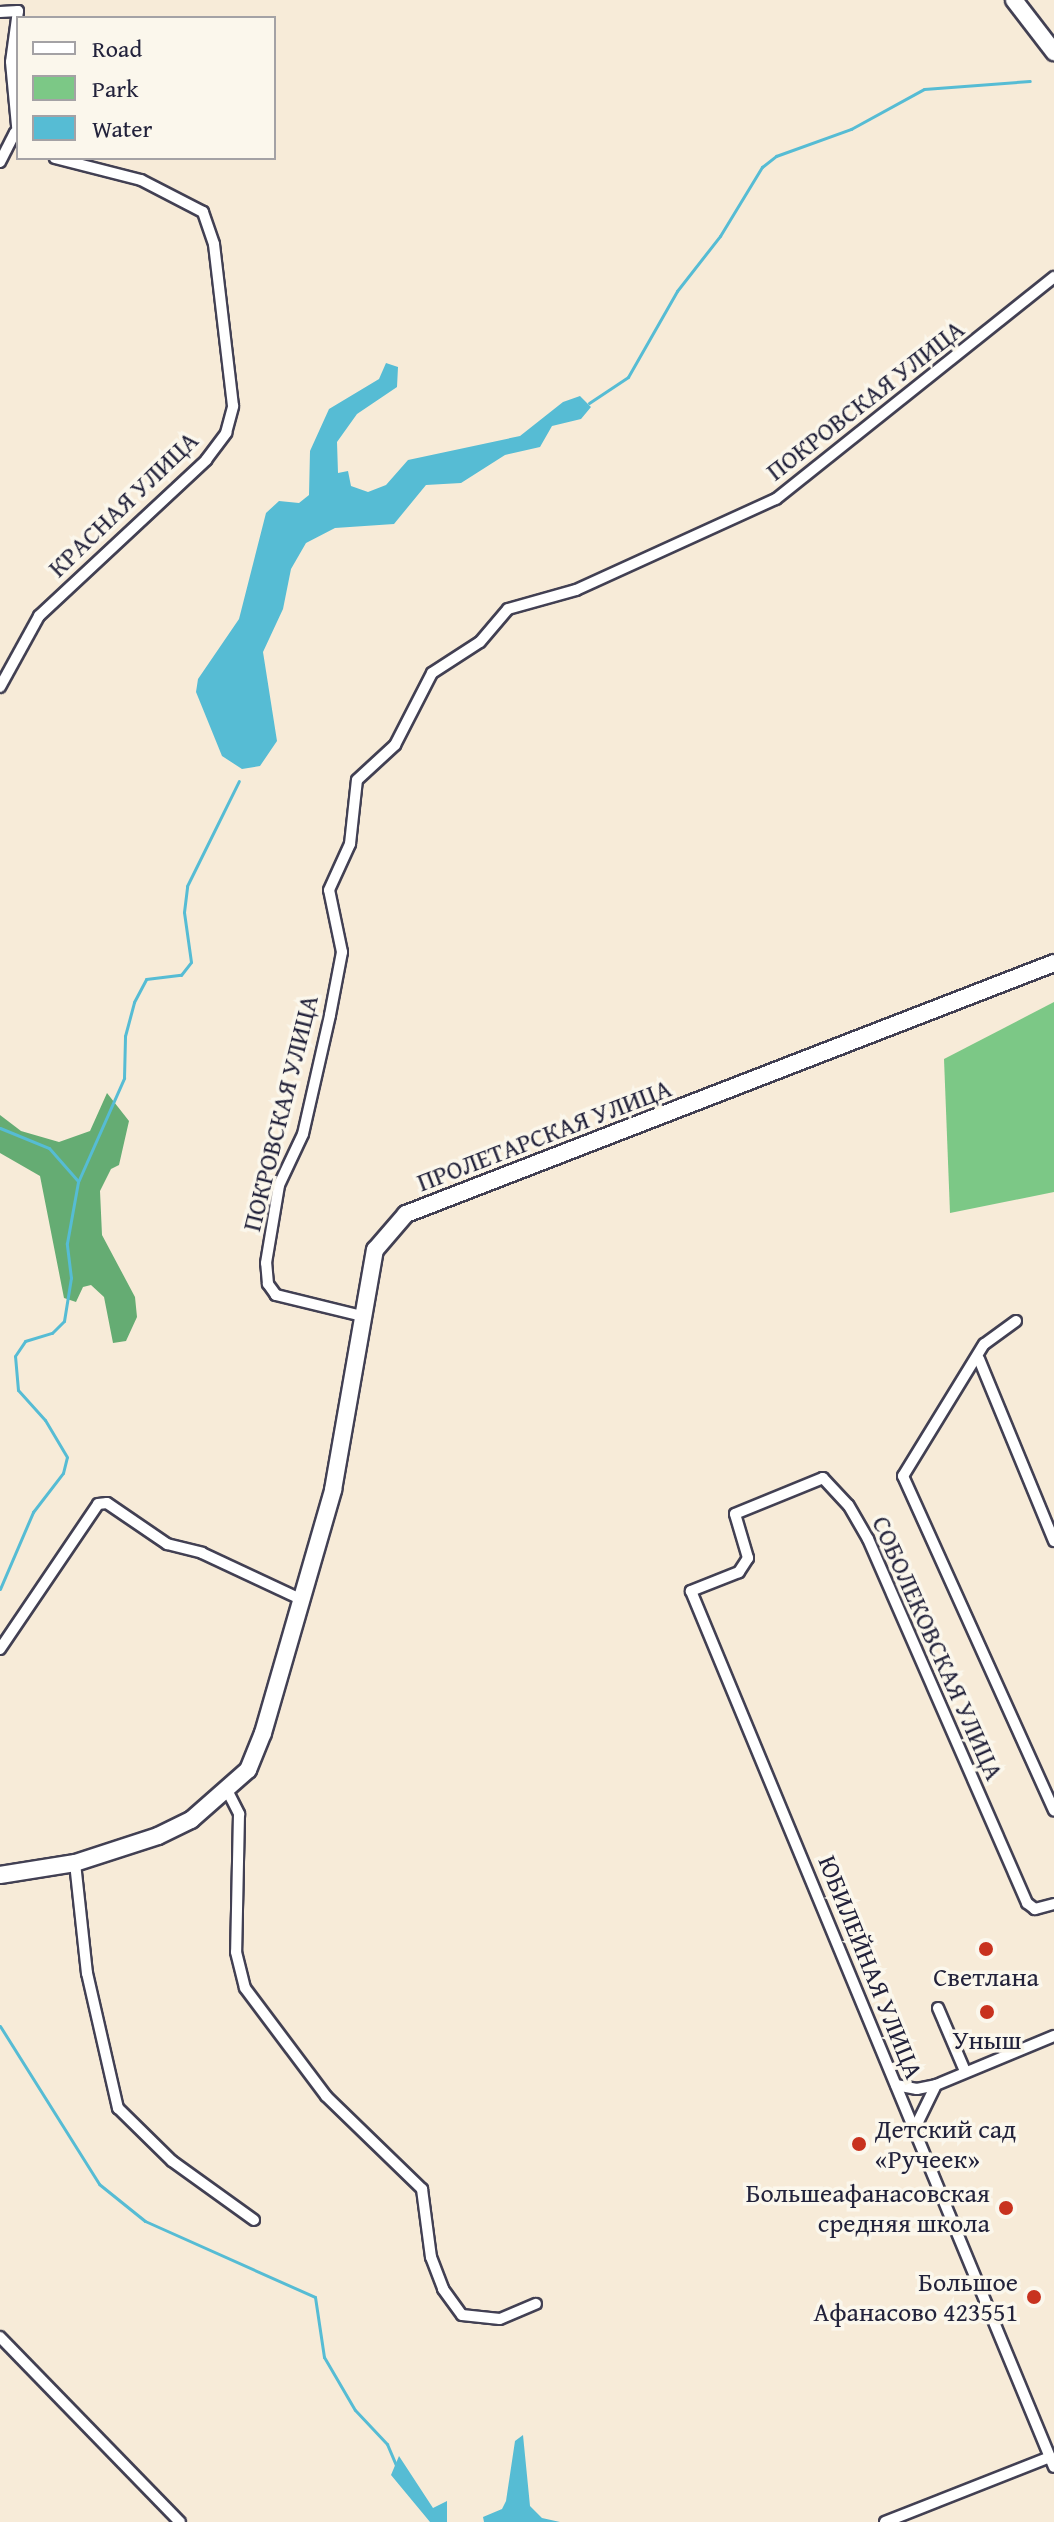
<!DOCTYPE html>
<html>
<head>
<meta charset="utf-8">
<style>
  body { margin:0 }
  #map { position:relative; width:1054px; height:2522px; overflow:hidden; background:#f7ebd8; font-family:"Gentium Book Plus",serif }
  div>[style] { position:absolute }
  .green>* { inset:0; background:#7cc886 }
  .forest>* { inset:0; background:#65ac73 }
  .water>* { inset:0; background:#56bcd4 }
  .stream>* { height:3px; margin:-1.5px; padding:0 1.5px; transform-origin:1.5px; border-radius:1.5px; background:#56bcd4 }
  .roads { filter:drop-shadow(2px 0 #424053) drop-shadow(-2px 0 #424053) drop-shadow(0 2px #424053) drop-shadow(0 -2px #424053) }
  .street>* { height:10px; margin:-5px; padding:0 5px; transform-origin:5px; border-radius:5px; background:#fff }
  .primary>* { height:16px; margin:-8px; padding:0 8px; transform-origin:8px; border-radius:8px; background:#fff }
  .dots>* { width:22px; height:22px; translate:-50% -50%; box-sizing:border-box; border:4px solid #fbf7ec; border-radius:50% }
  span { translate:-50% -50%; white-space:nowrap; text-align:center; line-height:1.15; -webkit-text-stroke:7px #fbf7ec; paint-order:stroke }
  .street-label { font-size:26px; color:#22223b }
  .poi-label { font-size:26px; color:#22223b }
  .left { translate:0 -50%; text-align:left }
  .right { translate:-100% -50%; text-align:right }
  .legend { position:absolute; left:16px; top:16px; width:260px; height:144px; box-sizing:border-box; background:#fbf7ec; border:2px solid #a4a2a5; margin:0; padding:10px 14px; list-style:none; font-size:24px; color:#22223b }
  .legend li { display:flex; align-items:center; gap:16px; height:40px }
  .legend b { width:40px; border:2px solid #a4a2a5 }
</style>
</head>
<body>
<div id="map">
  <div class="green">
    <i style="clip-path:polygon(1054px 1002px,1054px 1192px,950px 1213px,944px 1059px)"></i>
  </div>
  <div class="forest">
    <i style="clip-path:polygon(107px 1093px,129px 1121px,119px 1165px,111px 1169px,100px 1191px,102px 1235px,135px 1297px,137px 1317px,126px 1341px,113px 1343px,104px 1297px,91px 1285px,83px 1287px,76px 1302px,64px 1298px,40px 1176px,0 1153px,0 1115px,21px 1131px,59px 1142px,90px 1131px)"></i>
  </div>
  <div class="water">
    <i style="clip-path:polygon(386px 363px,398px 367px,397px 387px,357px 414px,337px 442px,338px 473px,348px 471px,351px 486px,368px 492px,386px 485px,408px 460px,520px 436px,563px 402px,580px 396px,591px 407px,581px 419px,552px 426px,540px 447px,505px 455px,461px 483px,426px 485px,394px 524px,335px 528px,306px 543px,291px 569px,283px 609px,263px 652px,277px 741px,260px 766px,242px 769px,222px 756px,196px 692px,198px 679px,239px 619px,266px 513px,279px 501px,299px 503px,309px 495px,310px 451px,329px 409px,379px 379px)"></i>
    <i style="clip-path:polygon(523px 2435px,530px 2506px,542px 2518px,560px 2522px,484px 2522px,483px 2517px,502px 2509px,506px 2501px,515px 2441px)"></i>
    <i style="clip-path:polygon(399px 2456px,433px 2508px,447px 2501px,447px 2522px,430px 2522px,391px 2475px)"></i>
  </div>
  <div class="stream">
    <i style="left:589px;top:403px;width:47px;rotate:-33.7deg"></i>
    <i style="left:628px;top:377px;width:99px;rotate:-60.3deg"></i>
    <i style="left:677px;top:291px;width:70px;rotate:-52deg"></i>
    <i style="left:720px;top:236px;width:81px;rotate:-58.7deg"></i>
    <i style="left:762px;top:167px;width:18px;rotate:-38deg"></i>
    <i style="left:776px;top:156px;width:80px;rotate:-19.8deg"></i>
    <i style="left:851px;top:129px;width:83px;rotate:-28.7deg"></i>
    <i style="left:924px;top:89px;width:106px;rotate:-4.3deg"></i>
    <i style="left:0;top:1128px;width:53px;rotate:22.2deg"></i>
    <i style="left:49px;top:1148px;width:43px;rotate:48.8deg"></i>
    <i style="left:0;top:1589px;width:84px;rotate:-66.8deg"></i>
    <i style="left:33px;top:1512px;width:49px;rotate:-52.4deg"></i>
    <i style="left:63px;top:1473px;width:16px;rotate:-76deg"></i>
    <i style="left:67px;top:1457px;width:43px;rotate:-120.7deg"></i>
    <i style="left:45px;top:1420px;width:40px;rotate:-132deg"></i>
    <i style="left:18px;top:1390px;width:34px;rotate:-95deg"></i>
    <i style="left:15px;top:1356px;width:18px;rotate:-56deg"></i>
    <i style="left:25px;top:1341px;width:28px;rotate:-17deg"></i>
    <i style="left:52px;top:1333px;width:17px;rotate:-45deg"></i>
    <i style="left:64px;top:1321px;width:44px;rotate:-80.8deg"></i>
    <i style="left:71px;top:1278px;width:35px;rotate:-97deg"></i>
    <i style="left:67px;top:1243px;width:62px;rotate:-79.8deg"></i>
    <i style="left:78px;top:1182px;width:114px;rotate:-66.1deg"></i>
    <i style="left:124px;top:1078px;width:42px;rotate:-88.6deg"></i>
    <i style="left:125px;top:1036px;width:35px;rotate:-75deg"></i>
    <i style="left:134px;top:1002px;width:26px;rotate:-62deg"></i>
    <i style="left:146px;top:979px;width:35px;rotate:-7deg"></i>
    <i style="left:181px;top:975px;width:16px;rotate:-52deg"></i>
    <i style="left:191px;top:962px;width:50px;rotate:-98deg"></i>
    <i style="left:184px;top:912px;width:26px;rotate:-83deg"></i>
    <i style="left:187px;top:886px;width:117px;rotate:-63.7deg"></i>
    <i style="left:0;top:2026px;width:186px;rotate:57.9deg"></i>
    <i style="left:99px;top:2184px;width:59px;rotate:38.8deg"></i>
    <i style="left:145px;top:2221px;width:186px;rotate:24.1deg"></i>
    <i style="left:315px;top:2297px;width:61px;rotate:81.5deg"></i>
    <i style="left:324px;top:2357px;width:61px;rotate:59.7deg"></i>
    <i style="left:355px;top:2410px;width:47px;rotate:46.7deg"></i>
    <i style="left:387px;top:2444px;width:23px;rotate:67deg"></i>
  </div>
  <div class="roads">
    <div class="street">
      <i style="left:0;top:12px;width:18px;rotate:-3deg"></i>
      <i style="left:18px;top:11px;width:51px;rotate:97.8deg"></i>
      <i style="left:11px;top:62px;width:74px;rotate:84.6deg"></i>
      <i style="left:0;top:162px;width:33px;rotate:-63deg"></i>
      <i style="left:0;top:687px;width:81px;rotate:-61.2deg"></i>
      <i style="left:39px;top:616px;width:229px;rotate:-43deg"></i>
      <i style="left:206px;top:460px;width:34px;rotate:-53deg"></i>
      <i style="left:226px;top:433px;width:28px;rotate:-75deg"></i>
      <i style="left:233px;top:406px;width:163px;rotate:-96.7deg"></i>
      <i style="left:214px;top:244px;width:34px;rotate:-109deg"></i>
      <i style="left:203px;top:212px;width:70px;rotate:-152.7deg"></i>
      <i style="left:141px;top:180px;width:89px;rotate:-165.7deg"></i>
      <i style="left:362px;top:1316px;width:89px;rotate:-166.3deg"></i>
      <i style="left:276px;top:1295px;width:14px;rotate:-126deg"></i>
      <i style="left:268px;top:1284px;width:21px;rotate:-95deg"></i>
      <i style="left:266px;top:1263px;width:79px;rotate:-80.5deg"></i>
      <i style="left:279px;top:1185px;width:56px;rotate:-64.8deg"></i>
      <i style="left:303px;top:1134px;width:122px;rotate:-77.2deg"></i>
      <i style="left:330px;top:1015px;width:64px;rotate:-79.2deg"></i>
      <i style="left:342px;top:952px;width:63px;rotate:-101.8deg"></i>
      <i style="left:329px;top:890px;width:51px;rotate:-65.5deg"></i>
      <i style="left:350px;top:844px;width:64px;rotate:-83.8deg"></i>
      <i style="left:357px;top:780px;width:52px;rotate:-42.6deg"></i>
      <i style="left:395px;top:745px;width:81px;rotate:-62.8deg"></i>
      <i style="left:432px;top:673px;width:57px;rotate:-32.9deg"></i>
      <i style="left:480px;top:642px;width:43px;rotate:-49.7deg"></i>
      <i style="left:508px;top:609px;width:71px;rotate:-15.6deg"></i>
      <i style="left:576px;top:590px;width:220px;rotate:-24.5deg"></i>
      <i style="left:776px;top:499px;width:356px;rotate:-38.6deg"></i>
      <i style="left:1016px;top:1321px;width:39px;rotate:144deg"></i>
      <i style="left:984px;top:1344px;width:155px;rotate:121.5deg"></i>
      <i style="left:903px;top:1476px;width:367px;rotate:65.7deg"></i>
      <i style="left:979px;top:1359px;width:197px;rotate:67.6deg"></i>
      <i style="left:0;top:1649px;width:175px;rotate:-55.9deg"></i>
      <i style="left:98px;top:1504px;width:9px;rotate:-6deg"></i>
      <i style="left:107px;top:1503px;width:73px;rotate:34.3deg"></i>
      <i style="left:167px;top:1544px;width:36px;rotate:14deg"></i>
      <i style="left:202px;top:1553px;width:108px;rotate:25.1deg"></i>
      <i style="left:228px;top:1792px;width:25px;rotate:63deg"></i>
      <i style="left:239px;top:1814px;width:138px;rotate:91.2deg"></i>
      <i style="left:236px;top:1952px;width:37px;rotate:76deg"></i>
      <i style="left:245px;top:1988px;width:135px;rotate:53.1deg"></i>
      <i style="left:326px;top:2096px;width:134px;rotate:44.1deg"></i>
      <i style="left:422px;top:2189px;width:69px;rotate:82.5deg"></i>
      <i style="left:431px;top:2257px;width:34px;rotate:69deg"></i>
      <i style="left:443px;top:2289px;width:32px;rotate:54deg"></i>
      <i style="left:462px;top:2315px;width:38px;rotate:6deg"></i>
      <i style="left:500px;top:2319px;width:39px;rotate:-23deg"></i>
      <i style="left:75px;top:1863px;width:111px;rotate:83.8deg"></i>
      <i style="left:87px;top:1973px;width:139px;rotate:77.1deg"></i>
      <i style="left:118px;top:2108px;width:76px;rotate:44.5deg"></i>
      <i style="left:172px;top:2161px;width:101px;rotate:35.7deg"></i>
      <i style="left:1054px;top:1904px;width:20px;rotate:165deg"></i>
      <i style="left:1035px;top:1909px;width:10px;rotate:-143deg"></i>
      <i style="left:1027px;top:1903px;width:397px;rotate:-113.6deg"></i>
      <i style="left:868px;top:1539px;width:39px;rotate:-120deg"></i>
      <i style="left:848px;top:1505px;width:37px;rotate:-133deg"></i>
      <i style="left:823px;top:1478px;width:95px;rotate:157.8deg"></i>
      <i style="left:735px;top:1514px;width:46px;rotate:73.5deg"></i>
      <i style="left:748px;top:1558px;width:17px;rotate:123deg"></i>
      <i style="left:739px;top:1572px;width:52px;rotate:158.4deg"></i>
      <i style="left:691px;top:1591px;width:948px;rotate:67.49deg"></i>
      <i style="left:938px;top:2008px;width:69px;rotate:66.8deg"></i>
      <i style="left:896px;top:2085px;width:21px;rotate:11deg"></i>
      <i style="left:917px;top:2089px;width:19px;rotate:-12deg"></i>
      <i style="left:915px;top:2128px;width:48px;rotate:-64deg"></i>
      <i style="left:936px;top:2085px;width:128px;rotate:-22.6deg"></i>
      <i style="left:0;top:2337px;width:258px;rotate:45.8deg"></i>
      <i style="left:885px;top:2522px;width:177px;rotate:-21.5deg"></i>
    </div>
    <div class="primary">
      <i style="left:1014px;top:0;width:66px;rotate:52.4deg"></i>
      <i style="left:0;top:1875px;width:76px;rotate:-9.1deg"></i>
      <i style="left:75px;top:1863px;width:87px;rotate:-18deg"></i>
      <i style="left:158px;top:1836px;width:37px;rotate:-26deg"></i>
      <i style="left:191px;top:1820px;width:76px;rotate:-41.3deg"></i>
      <i style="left:248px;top:1770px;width:40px;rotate:-68deg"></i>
      <i style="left:263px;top:1733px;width:253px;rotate:-73.9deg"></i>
      <i style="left:333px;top:1490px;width:244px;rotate:-80.1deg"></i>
      <i style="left:375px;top:1250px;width:48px;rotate:-49.3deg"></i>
      <i style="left:406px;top:1214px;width:695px;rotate:-21.17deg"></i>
    </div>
  </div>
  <div class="dots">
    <i style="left:986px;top:1949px;background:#c8321e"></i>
    <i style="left:987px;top:2012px;background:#c8321e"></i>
    <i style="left:859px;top:2144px;background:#c8321e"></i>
    <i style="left:1006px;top:2208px;background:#c8321e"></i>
    <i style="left:1034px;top:2297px;background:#c8321e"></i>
  </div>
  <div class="street-label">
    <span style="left:865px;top:400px;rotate:-38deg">ПОКРОВСКАЯ УЛИЦА</span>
    <span style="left:123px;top:504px;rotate:-44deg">КРАСНАЯ УЛИЦА</span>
    <span style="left:280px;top:1113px;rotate:-76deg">ПОКРОВСКАЯ УЛИЦА</span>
    <span style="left:544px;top:1135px;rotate:-21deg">ПРОЛЕТАРСКАЯ УЛИЦА</span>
    <span style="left:938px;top:1648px;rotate:66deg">СОБОЛЕКОВСКАЯ УЛИЦА</span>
    <span style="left:871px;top:1967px;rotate:68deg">ЮБИЛЕЙНАЯ УЛИЦА</span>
  </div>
  <div class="poi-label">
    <span style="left:986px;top:1977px">Светлана</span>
    <span style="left:987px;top:2040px">Уныш</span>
    <span class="left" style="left:875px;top:2144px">Детский сад<br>«Ручеек»</span>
    <span class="right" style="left:990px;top:2208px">Большеафанасовская<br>средняя школа</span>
    <span class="right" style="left:1018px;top:2297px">Большое<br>Афанасово 423551</span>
  </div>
  <ul class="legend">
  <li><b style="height:10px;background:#fff"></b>Road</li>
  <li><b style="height:22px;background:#7cc886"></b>Park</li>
  <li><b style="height:22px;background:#56bcd4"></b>Water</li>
  </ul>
</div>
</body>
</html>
